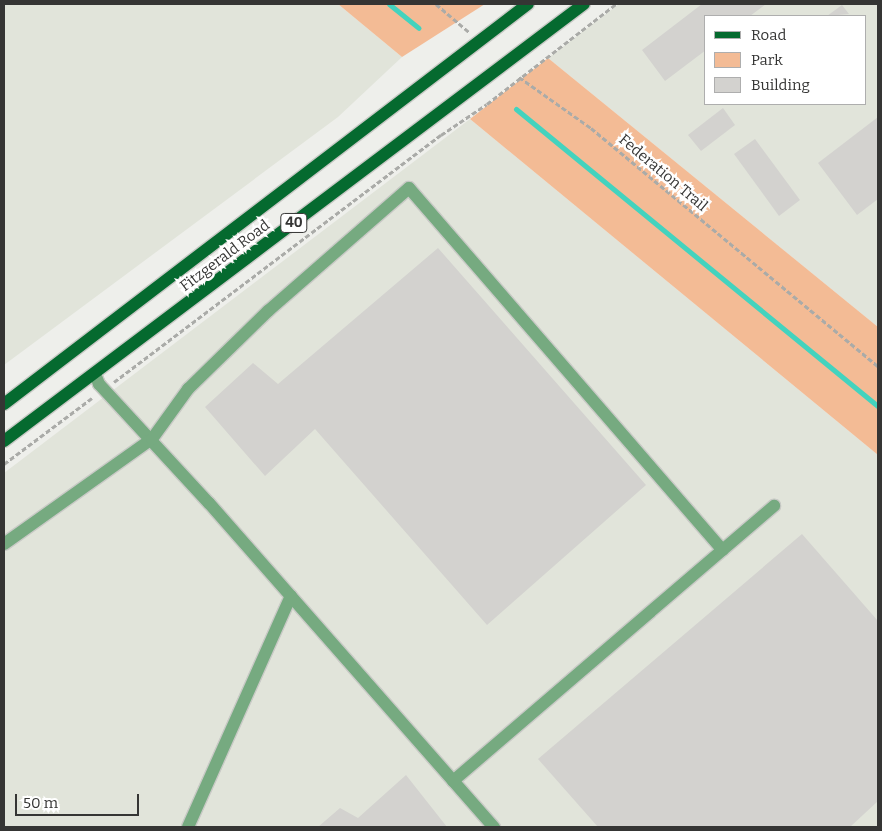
<!DOCTYPE html>
<html>
<head>
<meta charset="utf-8">
<style>
  body { margin:0 }
  #map { position:relative; width:882px; height:831px; overflow:hidden; background:#eeefeb; font-family:Bitter,serif }
  div>[style] { position:absolute }
  .built>* { inset:0; background:#e1e4da }
  .green>* { inset:0; background:#f3bb95 }
  .stream>* { height:5px; margin:-2.5px; padding:0 2.5px; transform-origin:2.5px; border-radius:2.5px; background:#43d3be }
  .building>* { inset:0; background:#d3d2cf }
  .path>* { height:3px; margin-top:-1.5px; transform-origin:0; background:repeating-linear-gradient(90deg,#aaaba8 0 5px,transparent 0 7.5px) }
  .roads { filter:drop-shadow(1px 0 #c9cac6) drop-shadow(-1px 0 #c9cac6) drop-shadow(0 1px #c9cac6) drop-shadow(0 -1px #c9cac6) }
  .minor>* { height:12px; margin:-6px; padding:0 6px; transform-origin:6px; border-radius:6px; background:#76aa80 }
  .major>* { height:12px; margin:-6px; padding:0 6px; transform-origin:6px; border-radius:6px; background:#056a2f }
  span { translate:-50% -50%; white-space:nowrap; text-align:center; line-height:1.15; -webkit-text-stroke:5px #fff; paint-order:stroke }
  .shield-label span { padding:1px 4px; background:#fff; border:1px solid; border-radius:4px; -webkit-text-stroke-width:0 }
  .shield-label { font-size:14px; color:#353534; font-weight:700 }
  .street-label { font-size:15px; color:#353534 }
  .frame { position:absolute; inset:0; border:5px solid #353534; pointer-events:none }
  .legend { position:absolute; left:704px; top:15px; width:162px; height:90px; box-sizing:border-box; background:#fff; border:1px solid #aeaeae; margin:0; padding:6px 9px; list-style:none; font-size:15px; color:#353534 }
  .legend li { display:flex; align-items:center; gap:10px; height:25px }
  .legend b { width:25px; border:1px solid #aeaeae }
  .scale { position:absolute; left:15px; top:794px; width:124px; height:22px; box-sizing:border-box; border:2px solid #353534; border-top:0; padding-left:6px; font-size:15px; line-height:18px; white-space:nowrap; color:#353534; -webkit-text-stroke:4px #fff; paint-order:stroke }
</style>
</head>
<body>
<div id="map">
  <div class="built">
    <i style="clip-path:polygon(4px 4px,338px 4px,402px 57px,338px 117px,4px 365px)"></i>
    <i style="clip-path:polygon(evenodd,619px 4px,878px 4px,878px 327px,548px 58px,619px 4px,706px 16px,866px 16px,866px 104px,706px 104px,706px 16px)"></i>
    <i style="clip-path:polygon(470px 119px,878px 455px,878px 827px,4px 827px,4px 473px)"></i>
  </div>
  <div class="green">
    <i style="clip-path:polygon(338px 4px,485px 4px,402px 57px)"></i>
    <i style="clip-path:polygon(548px 58px,878px 327px,878px 455px,470px 119px)"></i>
  </div>
  <div class="stream">
    <i style="left:389px;top:4px;width:38px;rotate:39deg"></i>
    <i style="left:516px;top:109px;width:468px;rotate:39.4deg"></i>
  </div>
  <div class="building">
    <i style="clip-path:polygon(702px 4px,766px 4px,750px 16px,706px 16px,706px 50px,665px 81px,642px 50px)"></i>
    <i style="clip-path:polygon(842px 5px,849px 14px,827px 16px)"></i>
    <i style="clip-path:polygon(723px 108px,735px 125px,701px 151px,688px 135px)"></i>
    <i style="clip-path:polygon(878px 117px,878px 199px,857px 215px,818px 163px)"></i>
    <i style="clip-path:polygon(755px 139px,800px 200px,779px 216px,734px 154px)"></i>
    <i style="clip-path:polygon(438px 248px,646px 485px,487px 625px,315px 429px,265px 476px,205px 407px,253px 363px,278px 384px)"></i>
    <i style="clip-path:polygon(802px 534px,878px 621px,878px 801px,850px 827px,598px 827px,538px 759px)"></i>
    <i style="clip-path:polygon(406px 775px,447px 827px,318px 827px,340px 808px,358px 818px)"></i>
  </div>
  <div class="path">
    <i style="left:436px;top:4px;width:43px;rotate:40.3deg"></i>
    <i style="left:519px;top:77px;width:88px;rotate:35.3deg"></i>
    <i style="left:591px;top:128px;width:373px;rotate:39.7deg"></i>
    <i style="left:114px;top:382px;width:410px;rotate:-37.1deg"></i>
    <i style="left:441px;top:135px;width:55px;rotate:-34deg"></i>
    <i style="left:487px;top:104px;width:163px;rotate:-37.8deg"></i>
    <i style="left:4px;top:464px;width:110px;rotate:-36.9deg"></i>
  </div>
  <div class="roads">
    <div class="minor">
      <i style="left:95px;top:374px;width:11px;rotate:68deg"></i>
      <i style="left:99px;top:384px;width:162px;rotate:47.3deg"></i>
      <i style="left:209px;top:503px;width:432px;rotate:48.7deg"></i>
      <i style="left:4px;top:544px;width:181px;rotate:-35.4deg"></i>
      <i style="left:152px;top:439px;width:62px;rotate:-54.2deg"></i>
      <i style="left:188px;top:389px;width:112px;rotate:-44.3deg"></i>
      <i style="left:268px;top:311px;width:187px;rotate:-41.1deg"></i>
      <i style="left:409px;top:188px;width:479px;rotate:49.1deg"></i>
      <i style="left:453px;top:781px;width:423px;rotate:-40.6deg"></i>
      <i style="left:188px;top:827px;width:253px;rotate:-66deg"></i>
    </div>
    <div class="major">
      <i style="left:4px;top:404px;width:659px;rotate:-37.36deg"></i>
      <i style="left:4px;top:441px;width:726px;rotate:-37deg"></i>
    </div>
  </div>
  <div class="shield-label">
    <span style="left:294px;top:223px">40</span>
  </div>
  <div class="street-label">
    <span style="left:663px;top:173px;rotate:40deg">Federation Trail</span>
    <span style="left:225px;top:256px;rotate:-37deg">Fitzgerald Road</span>
  </div>
  <div class="frame"></div>
  <ul class="legend">
  <li><b style="height:6px;background:#056a2f"></b>Road</li>
  <li><b style="height:14px;background:#f3bb95"></b>Park</li>
  <li><b style="height:14px;background:#d3d2cf"></b>Building</li>
  </ul>
  <div class="scale">50 m</div>
</div>
</body>
</html>
